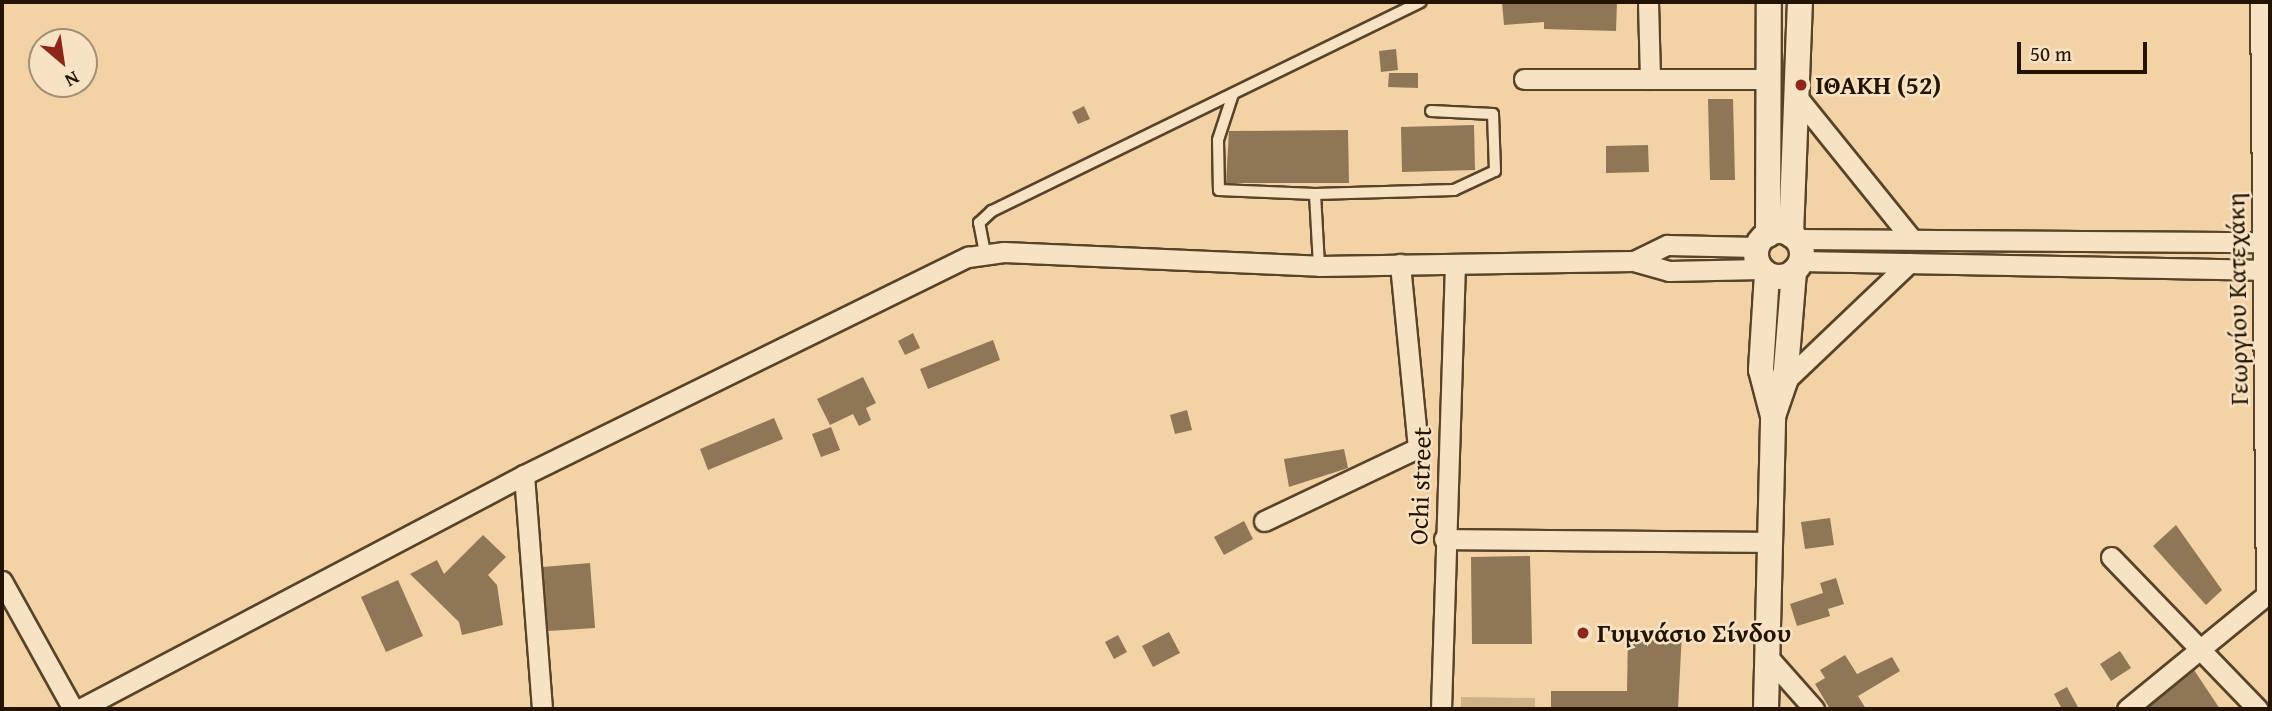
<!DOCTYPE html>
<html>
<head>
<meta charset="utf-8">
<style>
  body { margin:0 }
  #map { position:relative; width:2272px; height:711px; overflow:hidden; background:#f3d2a5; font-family:"Gentium Book Plus",serif }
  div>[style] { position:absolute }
  .green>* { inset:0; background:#d0b289 }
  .building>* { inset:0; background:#8f7656 }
  .roads { filter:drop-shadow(2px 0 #574329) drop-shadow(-2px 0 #574329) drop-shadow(0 2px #574329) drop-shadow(0 -2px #574329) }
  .service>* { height:10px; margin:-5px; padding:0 5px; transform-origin:5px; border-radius:5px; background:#f7e2c4 }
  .minor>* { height:19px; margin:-9.5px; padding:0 9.5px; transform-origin:9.5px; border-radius:9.5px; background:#f7e2c4 }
  .tertiary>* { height:24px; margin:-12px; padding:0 12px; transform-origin:12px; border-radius:12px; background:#f7e2c4 }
  .tertiary>.ring { margin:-12px; padding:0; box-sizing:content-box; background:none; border:24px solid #f7e2c4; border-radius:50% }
  .dots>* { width:19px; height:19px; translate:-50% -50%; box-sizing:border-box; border:4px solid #f7e2c4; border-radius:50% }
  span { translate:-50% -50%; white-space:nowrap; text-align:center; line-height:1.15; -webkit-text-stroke:5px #f7e2c4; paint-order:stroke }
  .poi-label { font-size:26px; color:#231300; font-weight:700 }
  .left { translate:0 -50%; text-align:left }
  .street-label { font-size:26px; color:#231300 }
  .frame { position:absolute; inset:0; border:4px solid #231300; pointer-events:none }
  .north { position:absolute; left:28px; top:28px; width:70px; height:70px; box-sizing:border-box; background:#f7e2c4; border:2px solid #a28f76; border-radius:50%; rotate:151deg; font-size:19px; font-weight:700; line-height:28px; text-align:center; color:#231300 }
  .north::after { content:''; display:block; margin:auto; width:24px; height:32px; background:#8f2418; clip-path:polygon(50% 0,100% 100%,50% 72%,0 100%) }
  .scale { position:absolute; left:2017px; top:42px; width:130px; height:32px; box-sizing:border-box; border:4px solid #231300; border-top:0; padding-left:9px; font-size:21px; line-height:24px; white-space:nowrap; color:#231300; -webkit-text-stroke:5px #f7e2c4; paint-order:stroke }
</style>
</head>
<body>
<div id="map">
  <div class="green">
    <i style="clip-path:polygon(1461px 697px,1535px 698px,1535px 709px,1461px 709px)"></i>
  </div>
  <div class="building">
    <i style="clip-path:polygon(1502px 2px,1617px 2px,1616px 31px,1544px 29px,1544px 22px,1504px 25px)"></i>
    <i style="clip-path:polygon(1396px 49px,1398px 70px,1381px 72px,1379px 51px)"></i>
    <i style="clip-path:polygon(1389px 73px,1418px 73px,1418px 88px,1388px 87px)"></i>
    <i style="clip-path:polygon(1708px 99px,1733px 99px,1735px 180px,1710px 180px)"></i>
    <i style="clip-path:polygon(1084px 106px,1090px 119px,1078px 124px,1072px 112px)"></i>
    <i style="clip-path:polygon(1474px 125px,1475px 170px,1402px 172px,1401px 127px)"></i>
    <i style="clip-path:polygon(1348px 130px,1349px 183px,1226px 183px,1229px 131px)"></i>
    <i style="clip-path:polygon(1648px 145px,1649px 172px,1606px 173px,1606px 146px)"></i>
    <i style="clip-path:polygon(913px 333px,920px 348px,905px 355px,898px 341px)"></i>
    <i style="clip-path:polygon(993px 340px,1000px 360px,928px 389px,920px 369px)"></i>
    <i style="clip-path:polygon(863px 377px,876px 403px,866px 408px,871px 420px,859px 426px,853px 414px,830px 425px,817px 399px)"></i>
    <i style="clip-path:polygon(1187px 410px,1192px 430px,1175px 434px,1170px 415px)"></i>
    <i style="clip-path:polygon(774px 418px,783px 439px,708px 470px,700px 449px)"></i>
    <i style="clip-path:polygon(831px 427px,840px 450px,821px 457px,812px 434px)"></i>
    <i style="clip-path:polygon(1344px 449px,1348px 468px,1289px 487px,1284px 459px)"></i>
    <i style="clip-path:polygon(1830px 518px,1834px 545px,1805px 549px,1801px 522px)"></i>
    <i style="clip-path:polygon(1244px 521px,1253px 539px,1224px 555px,1214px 537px)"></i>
    <i style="clip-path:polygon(2176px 525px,2222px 590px,2206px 605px,2153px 546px)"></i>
    <i style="clip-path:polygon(483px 535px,506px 557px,488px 575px,497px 585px,503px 625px,462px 635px,459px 622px,410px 574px,437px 560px,444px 574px)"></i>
    <i style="clip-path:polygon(1530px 556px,1532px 644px,1472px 644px,1471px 557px)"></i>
    <i style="clip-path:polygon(590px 563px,595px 628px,548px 631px,543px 567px)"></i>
    <i style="clip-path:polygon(1836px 578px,1844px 604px,1828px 609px,1830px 616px,1797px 626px,1790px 604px,1823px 593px,1820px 583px)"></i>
    <i style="clip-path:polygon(398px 580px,423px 636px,386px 652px,361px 597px)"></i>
    <i style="clip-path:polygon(1169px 632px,1180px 653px,1153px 667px,1142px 646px)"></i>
    <i style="clip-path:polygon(1628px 632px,1682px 632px,1678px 709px,1551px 709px,1551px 691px,1627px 691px)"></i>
    <i style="clip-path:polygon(1118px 635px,1127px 652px,1114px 659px,1105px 642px)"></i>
    <i style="clip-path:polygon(2120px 651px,2131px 668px,2111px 681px,2100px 664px)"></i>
    <i style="clip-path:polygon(1845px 655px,1857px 674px,1892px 657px,1900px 671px,1858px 696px,1866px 709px,1830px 709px,1815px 684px,1825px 678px,1820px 670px)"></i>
    <i style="clip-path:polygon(2194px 670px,2220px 709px,2146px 709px)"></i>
    <i style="clip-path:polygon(2067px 687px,2079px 709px,2062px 709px,2054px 694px)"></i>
  </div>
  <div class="roads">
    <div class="service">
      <i style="left:1233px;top:94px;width:48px;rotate:108.1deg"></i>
      <i style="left:1218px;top:140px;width:50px;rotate:88.9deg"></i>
      <i style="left:1219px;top:190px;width:96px;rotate:2.4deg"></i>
      <i style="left:1315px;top:194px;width:72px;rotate:86.8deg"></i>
      <i style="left:1315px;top:194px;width:139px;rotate:-1.6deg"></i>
      <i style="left:1454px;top:190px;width:45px;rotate:-24.9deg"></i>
      <i style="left:1495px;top:171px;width:57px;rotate:-92deg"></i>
      <i style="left:1493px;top:114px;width:62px;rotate:-177.2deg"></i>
      <i style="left:985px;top:253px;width:31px;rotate:-101deg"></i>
      <i style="left:979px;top:223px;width:18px;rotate:-43deg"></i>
      <i style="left:992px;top:211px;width:477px;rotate:-26deg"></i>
    </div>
    <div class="minor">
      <i style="left:1648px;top:2px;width:77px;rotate:88.5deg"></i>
      <i style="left:2260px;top:2px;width:593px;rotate:89.42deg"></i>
      <i style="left:1524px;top:79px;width:244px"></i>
      <i style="left:1798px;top:98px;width:180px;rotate:51.1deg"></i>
      <i style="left:1795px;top:239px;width:467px;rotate:0.4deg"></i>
      <i style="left:1634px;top:261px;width:37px;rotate:-26deg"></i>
      <i style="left:1667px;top:245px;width:90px;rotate:1.3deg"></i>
      <i style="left:1800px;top:261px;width:470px;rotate:1.1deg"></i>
      <i style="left:1785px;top:381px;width:171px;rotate:-43.6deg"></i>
      <i style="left:524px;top:475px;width:235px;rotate:85.6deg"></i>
      <i style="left:1264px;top:521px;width:170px;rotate:-25.4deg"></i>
      <i style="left:1418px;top:448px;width:185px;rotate:-95.6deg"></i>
      <i style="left:1444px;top:539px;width:322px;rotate:0.5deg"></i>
      <i style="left:2111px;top:557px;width:211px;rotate:46deg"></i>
      <i style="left:2px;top:581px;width:146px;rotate:61deg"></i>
      <i style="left:1767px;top:656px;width:71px;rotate:48.4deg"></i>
      <i style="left:80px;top:709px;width:502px;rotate:-27.79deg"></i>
      <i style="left:524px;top:475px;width:495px;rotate:-26.2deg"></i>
      <i style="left:968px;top:257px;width:36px;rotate:-8deg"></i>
      <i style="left:1004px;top:252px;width:315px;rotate:2.5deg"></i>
      <i style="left:1319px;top:266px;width:315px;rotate:-0.9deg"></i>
      <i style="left:1634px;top:261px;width:36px;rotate:16deg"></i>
      <i style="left:1669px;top:271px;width:92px;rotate:-1.2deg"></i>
      <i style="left:1441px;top:709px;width:445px;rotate:-88.2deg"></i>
      <i style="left:2127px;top:709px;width:185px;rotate:-39.3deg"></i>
    </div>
    <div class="tertiary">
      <i class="ring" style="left:1756px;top:231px;width:22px;height:22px"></i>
      <i style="left:1768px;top:235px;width:233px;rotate:-89.8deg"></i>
      <i style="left:1791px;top:235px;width:233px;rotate:-87.8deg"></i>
      <i style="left:1767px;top:274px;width:96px;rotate:93.6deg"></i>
      <i style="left:1761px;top:370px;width:48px;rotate:75.4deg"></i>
      <i style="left:1766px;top:709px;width:293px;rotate:-88.6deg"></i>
      <i style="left:1773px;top:416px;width:37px;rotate:-71deg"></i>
      <i style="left:1785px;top:381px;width:110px;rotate:-85.3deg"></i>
    </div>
  </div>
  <div class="dots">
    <i style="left:1801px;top:85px;background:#8f2418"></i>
    <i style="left:1583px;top:633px;background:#8f2418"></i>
  </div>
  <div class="poi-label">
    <span class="left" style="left:1815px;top:85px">ΙΘΑΚΗ (52)</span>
    <span class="left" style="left:1597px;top:633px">Γυμνάσιο Σίνδου</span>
  </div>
  <div class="street-label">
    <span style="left:2237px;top:299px;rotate:-91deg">Γεωργίου Κατεχάκη</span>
    <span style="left:1420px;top:486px;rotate:-88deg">Ochi street</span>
  </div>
  <div class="frame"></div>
  <div class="north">N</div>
  <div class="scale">50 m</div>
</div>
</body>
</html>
